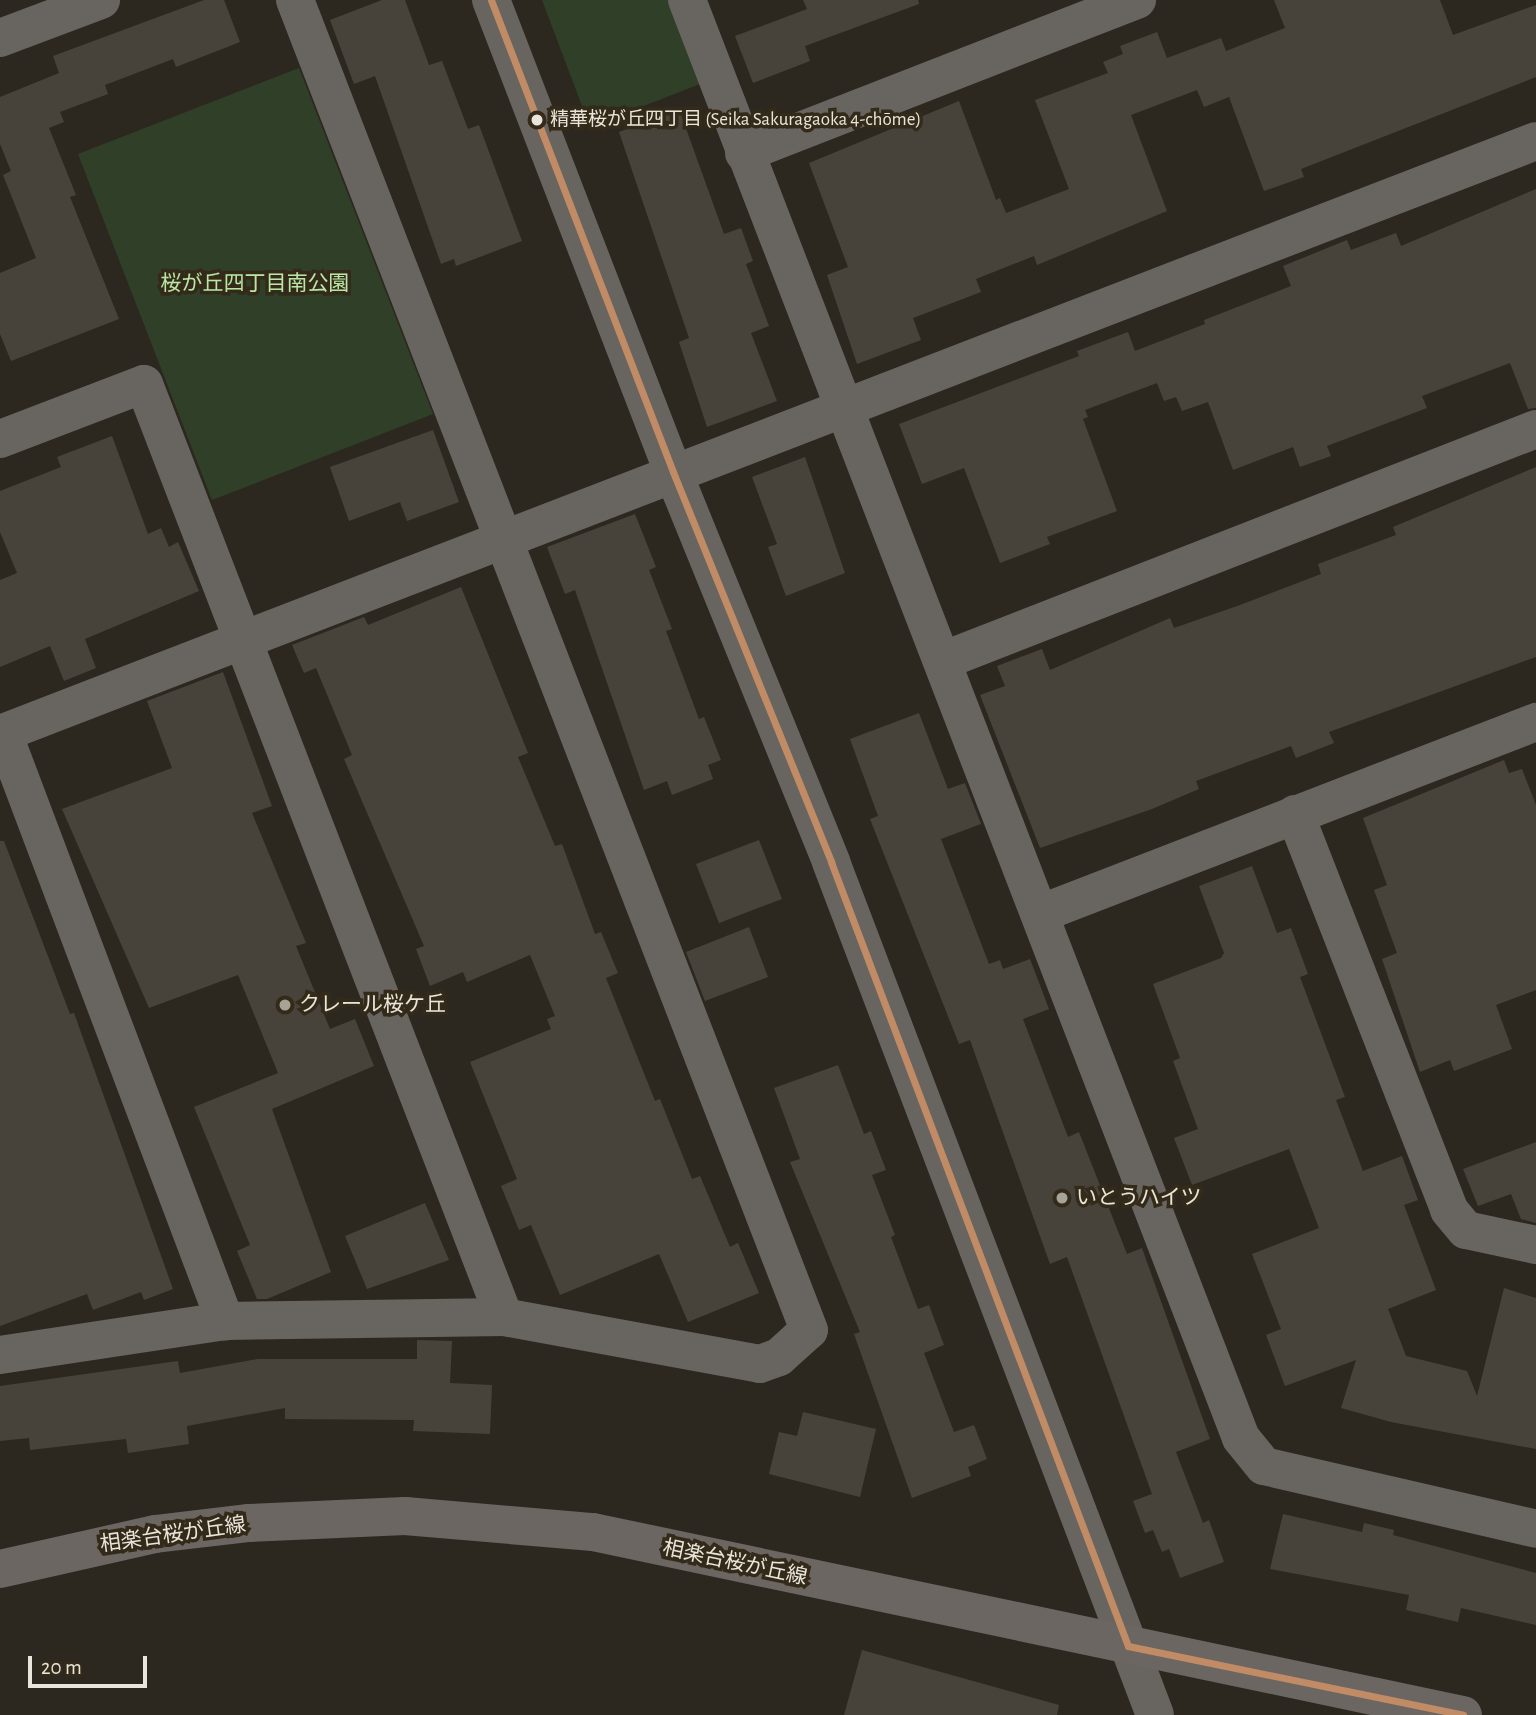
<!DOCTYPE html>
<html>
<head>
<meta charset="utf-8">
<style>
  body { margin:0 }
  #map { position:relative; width:1536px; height:1715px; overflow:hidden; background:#2d281f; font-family:"Alegreya Sans","Noto Sans JP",sans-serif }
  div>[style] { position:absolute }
  .green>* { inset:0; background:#303f28 }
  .building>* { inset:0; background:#48433a }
  .minor>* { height:38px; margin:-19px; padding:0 19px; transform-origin:19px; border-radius:19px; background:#686460 }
  .tertiary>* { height:38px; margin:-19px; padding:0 19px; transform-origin:19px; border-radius:19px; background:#686460 }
  .secondary>* { height:38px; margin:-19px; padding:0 19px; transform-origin:19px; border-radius:19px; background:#6b6662 }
  .bus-1>* { height:7px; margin:-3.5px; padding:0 3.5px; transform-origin:3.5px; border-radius:3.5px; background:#c18c65 }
  .dots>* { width:19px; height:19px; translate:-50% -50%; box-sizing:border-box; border:4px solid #332a19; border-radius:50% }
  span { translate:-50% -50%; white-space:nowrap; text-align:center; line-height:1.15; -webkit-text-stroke:7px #332a19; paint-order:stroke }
  .bus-label { font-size:19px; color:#eae5da }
  .left { translate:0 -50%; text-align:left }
  .park-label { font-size:21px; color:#b9e6a5 }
  .poi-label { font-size:21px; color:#eae5da }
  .street-label { font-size:21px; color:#eae5da }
  .scale { position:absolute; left:28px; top:1656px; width:119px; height:32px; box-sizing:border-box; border:4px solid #eae5da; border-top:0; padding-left:9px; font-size:21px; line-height:24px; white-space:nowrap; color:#eae5da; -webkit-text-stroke:5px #332a19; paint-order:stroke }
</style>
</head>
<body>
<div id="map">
  <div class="green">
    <i style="clip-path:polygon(542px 0,668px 0,700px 84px,590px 127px)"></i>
    <i style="clip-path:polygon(299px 68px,433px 414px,212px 500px,78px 154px)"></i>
  </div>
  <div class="building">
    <i style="clip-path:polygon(204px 0,224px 0,240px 42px,176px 67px,173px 59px,105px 85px,108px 94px,60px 112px,64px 122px,49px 128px,76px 195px,70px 197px,119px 319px,11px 361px,0 334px,0 273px,36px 258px,3px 175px,11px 171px,0 144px,0 97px,59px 73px,53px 56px)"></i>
    <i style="clip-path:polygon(382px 0,405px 0,429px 65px,442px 61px,468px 129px,479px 125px,522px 241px,456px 266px,454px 259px,441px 264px,375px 76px,354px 84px,330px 20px)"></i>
    <i style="clip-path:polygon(803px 0,918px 0,919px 4px,805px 46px,810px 61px,753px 83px,735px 36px,807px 9px)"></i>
    <i style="clip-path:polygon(1274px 0,1440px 0,1453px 35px,1536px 5px,1536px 77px,1301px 169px,1304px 177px,1264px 191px,1229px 97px,1204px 107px,1197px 90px,1131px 115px,1167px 211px,1037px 265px,1034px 256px,976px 279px,981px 292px,913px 318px,921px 340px,857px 364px,827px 275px,848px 267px,809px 163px,959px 101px,996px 200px,1000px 198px,1006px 213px,1069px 189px,1035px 100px,1108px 73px,1103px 62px,1123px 54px,1120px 46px,1157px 32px,1167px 58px,1221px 38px,1226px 51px,1285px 28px)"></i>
    <i style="clip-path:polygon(679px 109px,724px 234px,741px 228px,753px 261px,746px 264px,769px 326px,751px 333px,777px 401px,707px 427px,679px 342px,689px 338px,619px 132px)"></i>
    <i style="clip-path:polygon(1536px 189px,1536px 408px,1528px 409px,1510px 363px,1422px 396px,1427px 408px,1327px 446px,1331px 456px,1300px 467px,1293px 447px,1233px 470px,1208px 402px,1182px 411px,1176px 397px,1164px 401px,1157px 383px,1085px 410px,1088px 417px,1083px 419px,1117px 511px,1047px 537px,1050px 544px,1000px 563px,964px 468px,922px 484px,899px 424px,1079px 356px,1077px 351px,1128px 332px,1135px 351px,1205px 324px,1204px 320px,1291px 286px,1283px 266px,1347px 240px,1351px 250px,1396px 233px,1401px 246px)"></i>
    <i style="clip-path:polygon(433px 430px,459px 502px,407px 521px,400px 502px,349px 521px,330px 467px)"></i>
    <i style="clip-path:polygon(112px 436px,148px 534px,161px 528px,169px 547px,178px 542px,199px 591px,85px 639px,96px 668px,64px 681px,50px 646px,0 667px,0 580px,17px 573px,0 532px,0 491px,61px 467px,57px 457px)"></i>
    <i style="clip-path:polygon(805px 457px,845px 573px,786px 596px,768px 547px,777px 544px,752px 477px)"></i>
    <i style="clip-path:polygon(1536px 467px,1536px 657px,1329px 732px,1334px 743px,1296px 758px,1291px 746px,1196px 781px,1199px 789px,1152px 809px,1040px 848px,980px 695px,1005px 686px,997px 666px,1042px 649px,1050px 670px,1170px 618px,1174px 628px,1240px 605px,1321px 574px,1318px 564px,1396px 535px,1393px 527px)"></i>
    <i style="clip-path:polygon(635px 514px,656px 567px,649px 570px,672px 629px,666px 631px,699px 719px,704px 717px,721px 760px,708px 765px,713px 779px,672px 795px,667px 781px,644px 790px,575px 590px,565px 594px,547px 547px)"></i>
    <i style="clip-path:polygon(461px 587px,528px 753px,518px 757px,555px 846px,562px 844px,595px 934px,601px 932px,618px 973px,606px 978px,655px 1101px,660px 1099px,692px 1179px,700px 1176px,730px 1247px,738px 1243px,759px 1293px,688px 1322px,659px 1254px,560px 1295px,531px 1225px,519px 1230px,501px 1186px,517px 1179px,470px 1062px,551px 1029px,547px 1019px,555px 1016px,530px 955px,467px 982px,463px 972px,430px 986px,416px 949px,424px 946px,344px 759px,352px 755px,316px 668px,304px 673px,292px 645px,364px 617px,368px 625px)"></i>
    <i style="clip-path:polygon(223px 672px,272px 806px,252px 813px,306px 943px,296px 946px,330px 1029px,355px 1019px,374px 1066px,272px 1109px,331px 1272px,267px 1299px,257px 1299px,237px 1251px,250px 1245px,194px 1107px,278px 1073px,238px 975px,149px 1008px,62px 809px,172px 768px,147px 701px)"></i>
    <i style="clip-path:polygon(919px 713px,948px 789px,965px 783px,981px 824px,941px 839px,989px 964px,1000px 960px,1003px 969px,1030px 959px,1049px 1009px,1023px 1019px,1068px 1137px,1079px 1132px,1127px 1254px,1142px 1248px,1210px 1439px,1176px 1452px,1203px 1523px,1209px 1520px,1224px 1562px,1180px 1578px,1169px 1549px,1162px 1552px,1153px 1530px,1145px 1533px,1133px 1501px,1152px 1494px,1067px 1257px,1050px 1264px,970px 1040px,959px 1044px,870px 819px,878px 816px,850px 739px)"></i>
    <i style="clip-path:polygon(1504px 760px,1509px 773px,1522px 769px,1536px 805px,1536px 990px,1496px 1005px,1512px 1049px,1454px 1071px,1450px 1060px,1420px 1072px,1382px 959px,1397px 953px,1374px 890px,1387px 885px,1363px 818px)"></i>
    <i style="clip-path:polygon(759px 840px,782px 899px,719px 923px,696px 864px)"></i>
    <i style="clip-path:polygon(0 841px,4px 841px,70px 1014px,74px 1013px,173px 1289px,144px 1300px,141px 1292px,93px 1310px,87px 1294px,0 1326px)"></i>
    <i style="clip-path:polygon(1252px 866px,1277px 933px,1291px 928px,1308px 974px,1300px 977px,1345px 1097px,1336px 1100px,1363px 1171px,1402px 1156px,1418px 1200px,1404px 1205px,1436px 1290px,1388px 1309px,1406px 1356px,1467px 1371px,1477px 1396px,1504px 1288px,1536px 1298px,1536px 1449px,1391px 1422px,1341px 1408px,1356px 1360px,1285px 1386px,1266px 1335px,1281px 1329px,1252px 1254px,1319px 1228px,1289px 1149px,1192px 1185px,1174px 1138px,1198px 1129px,1173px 1061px,1180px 1058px,1153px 984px,1221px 958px,1224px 953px,1199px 886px)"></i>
    <i style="clip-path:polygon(749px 927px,768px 977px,705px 1001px,686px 952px)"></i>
    <i style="clip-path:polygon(838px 1065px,864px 1134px,871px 1131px,886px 1170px,872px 1175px,895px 1235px,891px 1237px,918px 1309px,929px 1305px,944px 1345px,924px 1353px,954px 1432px,974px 1425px,987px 1459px,968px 1467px,971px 1476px,912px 1498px,854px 1334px,860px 1332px,790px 1162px,800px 1159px,774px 1088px)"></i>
    <i style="clip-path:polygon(1536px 1142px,1536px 1223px,1521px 1219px,1511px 1194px,1478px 1206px,1463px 1169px)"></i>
    <i style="clip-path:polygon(425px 1203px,449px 1260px,367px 1289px,345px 1236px)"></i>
    <i style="clip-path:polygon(417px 1340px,452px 1341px,450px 1383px,492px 1385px,490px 1434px,413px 1431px,414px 1420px,285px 1419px,285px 1408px,187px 1426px,189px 1444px,128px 1453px,126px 1439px,30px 1450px,29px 1438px,0 1441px,0 1386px,178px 1361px,180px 1373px,258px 1359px,417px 1359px)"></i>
    <i style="clip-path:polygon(803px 1412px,876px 1429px,860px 1497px,769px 1474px,779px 1432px,797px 1436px)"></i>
    <i style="clip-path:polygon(1283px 1514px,1362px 1532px,1364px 1523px,1394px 1530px,1393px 1535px,1536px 1573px,1536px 1625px,1461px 1608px,1458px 1622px,1406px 1610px,1409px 1595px,1270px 1569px)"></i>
    <i style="clip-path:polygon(862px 1650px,1059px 1705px,1057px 1715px,844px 1715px)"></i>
  </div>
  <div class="minor">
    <i style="left:687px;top:0;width:1541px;rotate:68.93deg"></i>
    <i style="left:1241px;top:1438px;width:36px;rotate:51deg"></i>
    <i style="left:1264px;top:1466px;width:279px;rotate:13deg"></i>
    <i style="left:0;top:38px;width:108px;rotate:-20.6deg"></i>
    <i style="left:744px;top:153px;width:422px;rotate:-21.3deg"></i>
    <i style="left:0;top:439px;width:154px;rotate:-20.9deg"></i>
    <i style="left:144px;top:384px;width:1000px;rotate:68.9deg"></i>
    <i style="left:942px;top:661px;width:638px;rotate:-21.33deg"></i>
    <i style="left:3px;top:733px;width:629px;rotate:69.32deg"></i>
    <i style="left:0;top:734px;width:1646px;rotate:-21.11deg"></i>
    <i style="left:1295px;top:814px;width:425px;rotate:68.7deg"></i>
    <i style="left:1449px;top:1210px;width:26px;rotate:50deg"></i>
    <i style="left:1466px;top:1230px;width:72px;rotate:12.1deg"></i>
    <i style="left:1042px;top:913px;width:530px;rotate:-21.14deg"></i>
    <i style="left:0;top:1355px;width:228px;rotate:-8.6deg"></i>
    <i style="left:225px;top:1321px;width:279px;rotate:-0.8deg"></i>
    <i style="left:504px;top:1317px;width:260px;rotate:10.4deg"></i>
    <i style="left:760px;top:1364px;width:20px;rotate:-20deg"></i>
    <i style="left:779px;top:1357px;width:40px;rotate:-42deg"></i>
    <i style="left:809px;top:1330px;width:1426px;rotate:-111.13deg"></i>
  </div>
  <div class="tertiary">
    <i style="left:491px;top:0;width:506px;rotate:68.91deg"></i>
    <i style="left:673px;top:472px;width:421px;rotate:67.9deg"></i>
    <i style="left:831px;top:862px;width:912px;rotate:69.2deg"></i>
  </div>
  <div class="secondary">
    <i style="left:0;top:1569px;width:159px;rotate:-12.7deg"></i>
    <i style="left:155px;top:1534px;width:95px;rotate:-6.7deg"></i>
    <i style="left:249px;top:1523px;width:156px;rotate:-2.6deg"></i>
    <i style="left:405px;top:1516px;width:189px;rotate:4.9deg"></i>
    <i style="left:593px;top:1532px;width:889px;rotate:11.88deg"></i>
  </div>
  <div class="bus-1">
    <i style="left:491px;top:0;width:506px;rotate:68.91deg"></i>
    <i style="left:673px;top:472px;width:421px;rotate:67.9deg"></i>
    <i style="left:831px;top:862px;width:838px;rotate:69.25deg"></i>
    <i style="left:1128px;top:1646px;width:342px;rotate:11.6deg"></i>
  </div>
  <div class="dots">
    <i style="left:537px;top:120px;background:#eae5da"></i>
    <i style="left:285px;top:1005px;background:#a8a399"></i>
    <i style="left:1062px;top:1198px;background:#a8a399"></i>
  </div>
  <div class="bus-label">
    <span class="left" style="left:550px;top:120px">精華桜が丘四丁目 (Seika Sakuragaoka 4-chōme)</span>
  </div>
  <div class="park-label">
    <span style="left:255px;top:284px">桜が丘四丁目南公園</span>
  </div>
  <div class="poi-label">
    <span class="left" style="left:299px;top:1005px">クレール桜ケ丘</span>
    <span class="left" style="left:1076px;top:1198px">いとうハイツ</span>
  </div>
  <div class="street-label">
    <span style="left:173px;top:1535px;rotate:-8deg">相楽台桜が丘線</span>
    <span style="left:735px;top:1563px;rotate:12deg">相楽台桜が丘線</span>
  </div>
  <div class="scale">20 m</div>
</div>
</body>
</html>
